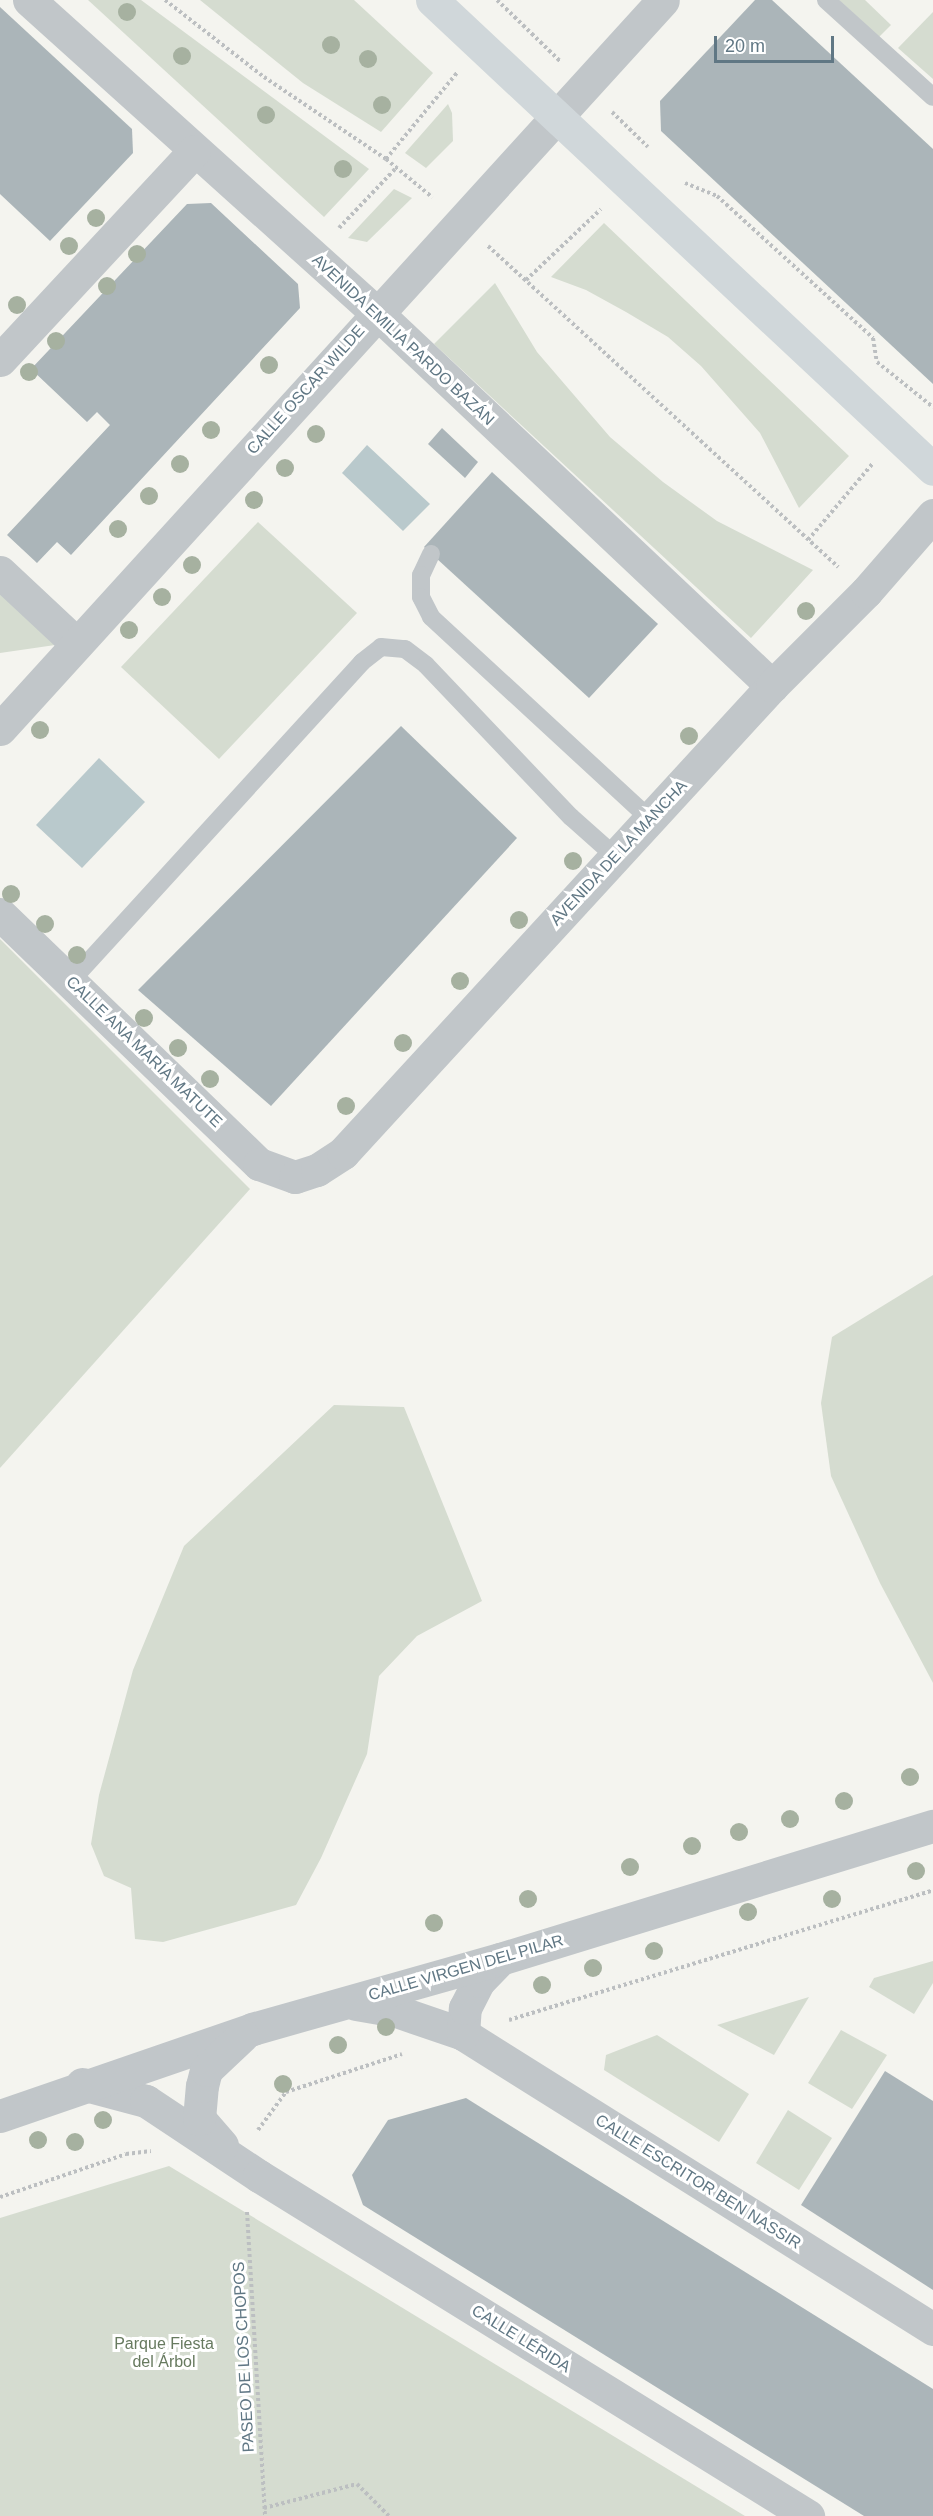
<!DOCTYPE html>
<html>
<head>
<meta charset="utf-8">
<style>
  body { margin:0 }
  #map { position:relative; width:933px; height:2516px; overflow:hidden; background:#f4f4ef; font-family:Helvetica,sans-serif }
  div>[style] { position:absolute }
  .green>* { inset:0; background:#d5dcd0 }
  .water>* { inset:0; background:#b9c9cc }
  .building>* { inset:0; background:#abb5b9 }
  .path>* { height:4px; margin-top:-2px; transform-origin:0; background:repeating-linear-gradient(90deg,#bcbfc1 0 3px,transparent 0 6px) }
  .lane>* { height:18px; margin:-9px; padding:0 9px; transform-origin:9px; border-radius:9px; background:#c1c6c9 }
  .street>* { height:33px; margin:-16.5px; padding:0 16.5px; transform-origin:16.5px; border-radius:16.5px; background:#c1c6c9 }
  .secondary>* { height:33px; margin:-16.5px; padding:0 16.5px; transform-origin:16.5px; border-radius:16.5px; background:#d0d7da }
  .trees>* { width:18px; height:18px; margin:-9px; border-radius:50%; background:#a6b1a0 }
  span { translate:-50% -50%; white-space:nowrap; text-align:center; line-height:1.15; -webkit-text-stroke:6px #fff; paint-order:stroke }
  .street-label { font-size:16px; color:#607784 }
  .park-label { font-size:16px; color:#677a5f }
  .scale { position:absolute; left:714px; top:36px; width:120px; height:27px; box-sizing:border-box; border:3px solid #607784; border-top:0; padding-left:8px; font-size:18px; line-height:21px; white-space:nowrap; color:#607784; -webkit-text-stroke:4px #fff; paint-order:stroke }
</style>
</head>
<body>
<div id="map">
  <div class="green">
    <i style="clip-path:polygon(88px 0,141px 0,369px 169px,324px 217px)"></i>
    <i style="clip-path:polygon(200px 0,354px 0,433px 73px,381px 132px,303px 83px)"></i>
    <i style="clip-path:polygon(839px 0,865px 0,891px 25px,879px 37px)"></i>
    <i style="clip-path:polygon(933px 12px,933px 79px,898px 48px)"></i>
    <i style="clip-path:polygon(448px 104px,452px 113px,453px 141px,426px 168px,405px 153px)"></i>
    <i style="clip-path:polygon(394px 189px,412px 198px,367px 242px,348px 238px)"></i>
    <i style="clip-path:polygon(604px 223px,849px 456px,799px 508px,760px 433px,701px 366px,668px 337px,626px 312px,586px 290px,551px 277px)"></i>
    <i style="clip-path:polygon(495px 283px,537px 352px,610px 437px,663px 482px,717px 521px,813px 570px,751px 638px,434px 344px)"></i>
    <i style="clip-path:polygon(258px 522px,357px 613px,219px 759px,121px 667px)"></i>
    <i style="clip-path:polygon(0 582px,62px 644px,0 653px)"></i>
    <i style="clip-path:polygon(0 939px,250px 1189px,0 1468px)"></i>
    <i style="clip-path:polygon(933px 1275px,933px 1683px,880px 1583px,831px 1476px,821px 1403px,832px 1337px)"></i>
    <i style="clip-path:polygon(334px 1405px,404px 1407px,482px 1601px,417px 1636px,379px 1676px,367px 1754px,321px 1858px,296px 1905px,163px 1942px,135px 1939px,131px 1888px,104px 1876px,91px 1844px,99px 1795px,133px 1670px,184px 1546px)"></i>
    <i style="clip-path:polygon(933px 1961px,933px 1983px,914px 2014px,869px 1987px,874px 1978px)"></i>
    <i style="clip-path:polygon(809px 1997px,774px 2055px,717px 2025px)"></i>
    <i style="clip-path:polygon(841px 2030px,887px 2055px,852px 2109px,808px 2083px)"></i>
    <i style="clip-path:polygon(657px 2035px,749px 2094px,719px 2142px,604px 2070px,606px 2055px)"></i>
    <i style="clip-path:polygon(788px 2110px,832px 2138px,799px 2190px,756px 2163px)"></i>
    <i style="clip-path:polygon(169px 2166px,248px 2214px,745px 2516px,0 2516px,0 2218px)"></i>
  </div>
  <div class="water">
    <i style="clip-path:polygon(367px 445px,430px 504px,403px 531px,342px 473px)"></i>
    <i style="clip-path:polygon(99px 758px,145px 802px,82px 868px,36px 825px)"></i>
  </div>
  <div class="building">
    <i style="clip-path:polygon(755px 0,772px 0,933px 149px,933px 384px,661px 131px,660px 101px)"></i>
    <i style="clip-path:polygon(0 7px,132px 129px,133px 153px,50px 241px,0 194px)"></i>
    <i style="clip-path:polygon(211px 203px,298px 284px,300px 308px,71px 555px,57px 542px,37px 563px,7px 535px,110px 425px,97px 412px,87px 422px,31px 369px,187px 204px)"></i>
    <i style="clip-path:polygon(442px 428px,478px 462px,465px 478px,428px 444px)"></i>
    <i style="clip-path:polygon(492px 472px,658px 624px,589px 698px,424px 547px)"></i>
    <i style="clip-path:polygon(401px 726px,517px 838px,271px 1106px,138px 990px)"></i>
    <i style="clip-path:polygon(885px 2071px,933px 2101px,933px 2290px,801px 2205px)"></i>
    <i style="clip-path:polygon(466px 2098px,933px 2389px,933px 2516px,864px 2516px,363px 2205px,352px 2175px,388px 2120px)"></i>
  </div>
  <div class="path">
    <i style="left:165px;top:0;width:125px;rotate:37.9deg"></i>
    <i style="left:264px;top:77px;width:147px;rotate:33.9deg"></i>
    <i style="left:386px;top:159px;width:60px;rotate:39.6deg"></i>
    <i style="left:497px;top:0;width:88px;rotate:44.1deg"></i>
    <i style="left:612px;top:112px;width:50px;rotate:44.2deg"></i>
    <i style="left:386px;top:159px;width:112px;rotate:-50.5deg"></i>
    <i style="left:685px;top:183px;width:35px;rotate:22deg"></i>
    <i style="left:717px;top:196px;width:211px;rotate:42.3deg"></i>
    <i style="left:873px;top:338px;width:24px;rotate:81deg"></i>
    <i style="left:877px;top:362px;width:72px;rotate:38.8deg"></i>
    <i style="left:339px;top:228px;width:83px;rotate:-46.5deg"></i>
    <i style="left:488px;top:246px;width:475px;rotate:42.5deg"></i>
    <i style="left:526px;top:280px;width:103px;rotate:-43.4deg"></i>
    <i style="left:808px;top:540px;width:101px;rotate:-49.8deg"></i>
    <i style="left:509px;top:2020px;width:443px;rotate:-17deg"></i>
    <i style="left:258px;top:2130px;width:47px;rotate:-53.6deg"></i>
    <i style="left:286px;top:2092px;width:122px;rotate:-18.1deg"></i>
    <i style="left:0;top:2197px;width:133px;rotate:-18.8deg"></i>
    <i style="left:126px;top:2154px;width:25px;rotate:-7deg"></i>
    <i style="left:247px;top:2212px;width:305px;rotate:86.6deg"></i>
    <i style="left:264px;top:2508px;width:96px;rotate:-14.5deg"></i>
    <i style="left:357px;top:2484px;width:45px;rotate:45deg"></i>
  </div>
  <div class="lane">
    <i style="left:826px;top:0;width:144px;rotate:42.2deg"></i>
    <i style="left:431px;top:554px;width:23px;rotate:115deg"></i>
    <i style="left:421px;top:575px;width:22px;rotate:90deg"></i>
    <i style="left:421px;top:597px;width:22px;rotate:63deg"></i>
    <i style="left:431px;top:617px;width:298px;rotate:42.7deg"></i>
    <i style="left:70px;top:982px;width:433px;rotate:-47.6deg"></i>
    <i style="left:362px;top:662px;width:24px;rotate:-38deg"></i>
    <i style="left:381px;top:647px;width:24px;rotate:5deg"></i>
    <i style="left:405px;top:649px;width:26px;rotate:37deg"></i>
    <i style="left:426px;top:665px;width:210px;rotate:46.4deg"></i>
    <i style="left:571px;top:817px;width:59px;rotate:41.6deg"></i>
  </div>
  <div class="street">
    <i style="left:29px;top:0;width:467px;rotate:42deg"></i>
    <i style="left:376px;top:312px;width:545px;rotate:43.36deg"></i>
    <i style="left:0;top:360px;width:285px;rotate:-47.1deg"></i>
    <i style="left:0;top:572px;width:105px;rotate:43.1deg"></i>
    <i style="left:0;top:729px;width:985px;rotate:-47.71deg"></i>
    <i style="left:0;top:914px;width:360px;rotate:44deg"></i>
    <i style="left:259px;top:1164px;width:38px;rotate:20deg"></i>
    <i style="left:295px;top:1177px;width:23px;rotate:-18deg"></i>
    <i style="left:317px;top:1170px;width:31px;rotate:-33deg"></i>
    <i style="left:343px;top:1153px;width:634px;rotate:-47.43deg"></i>
    <i style="left:772px;top:686px;width:133px;rotate:-45deg"></i>
    <i style="left:866px;top:592px;width:102px;rotate:-49deg"></i>
    <i style="left:356px;top:2004px;width:41px;rotate:9.9deg"></i>
    <i style="left:396px;top:2011px;width:71px;rotate:18.9deg"></i>
    <i style="left:463px;top:2034px;width:555px;rotate:32.11deg"></i>
    <i style="left:463px;top:2034px;width:26px;rotate:-86deg"></i>
    <i style="left:465px;top:2008px;width:30px;rotate:-63deg"></i>
    <i style="left:479px;top:1981px;width:30px;rotate:-46deg"></i>
    <i style="left:82px;top:2084px;width:66px;rotate:14.9deg"></i>
    <i style="left:146px;top:2101px;width:136px;rotate:33.6deg"></i>
    <i style="left:259px;top:2176px;width:646px;rotate:31.77deg"></i>
    <i style="left:0;top:2116px;width:267px;rotate:-19deg"></i>
    <i style="left:252px;top:2029px;width:258px;rotate:-15.8deg"></i>
    <i style="left:500px;top:1959px;width:453px;rotate:-17.1deg"></i>
    <i style="left:222px;top:2145px;width:35px;rotate:-131deg"></i>
    <i style="left:199px;top:2119px;width:33px;rotate:-85deg"></i>
    <i style="left:202px;top:2086px;width:16px;rotate:-76deg"></i>
    <i style="left:206px;top:2070px;width:50px;rotate:-43.4deg"></i>
  </div>
  <div class="secondary">
    <i style="left:432px;top:0;width:686px;rotate:43.11deg"></i>
  </div>
  <div class="trees">
    <i style="left:127px;top:12px"></i>
    <i style="left:331px;top:45px"></i>
    <i style="left:182px;top:56px"></i>
    <i style="left:368px;top:59px"></i>
    <i style="left:382px;top:105px"></i>
    <i style="left:266px;top:115px"></i>
    <i style="left:343px;top:169px"></i>
    <i style="left:96px;top:218px"></i>
    <i style="left:69px;top:246px"></i>
    <i style="left:137px;top:254px"></i>
    <i style="left:107px;top:286px"></i>
    <i style="left:17px;top:305px"></i>
    <i style="left:56px;top:341px"></i>
    <i style="left:269px;top:365px"></i>
    <i style="left:29px;top:372px"></i>
    <i style="left:211px;top:430px"></i>
    <i style="left:316px;top:434px"></i>
    <i style="left:180px;top:464px"></i>
    <i style="left:285px;top:468px"></i>
    <i style="left:149px;top:496px"></i>
    <i style="left:254px;top:500px"></i>
    <i style="left:118px;top:529px"></i>
    <i style="left:192px;top:565px"></i>
    <i style="left:162px;top:597px"></i>
    <i style="left:806px;top:611px"></i>
    <i style="left:129px;top:630px"></i>
    <i style="left:40px;top:730px"></i>
    <i style="left:689px;top:736px"></i>
    <i style="left:573px;top:861px"></i>
    <i style="left:11px;top:894px"></i>
    <i style="left:519px;top:920px"></i>
    <i style="left:45px;top:924px"></i>
    <i style="left:77px;top:955px"></i>
    <i style="left:460px;top:981px"></i>
    <i style="left:144px;top:1018px"></i>
    <i style="left:403px;top:1043px"></i>
    <i style="left:178px;top:1048px"></i>
    <i style="left:210px;top:1079px"></i>
    <i style="left:346px;top:1106px"></i>
    <i style="left:910px;top:1777px"></i>
    <i style="left:844px;top:1801px"></i>
    <i style="left:790px;top:1819px"></i>
    <i style="left:739px;top:1832px"></i>
    <i style="left:692px;top:1846px"></i>
    <i style="left:630px;top:1867px"></i>
    <i style="left:916px;top:1871px"></i>
    <i style="left:528px;top:1899px"></i>
    <i style="left:832px;top:1899px"></i>
    <i style="left:748px;top:1912px"></i>
    <i style="left:434px;top:1923px"></i>
    <i style="left:654px;top:1951px"></i>
    <i style="left:593px;top:1968px"></i>
    <i style="left:542px;top:1985px"></i>
    <i style="left:386px;top:2027px"></i>
    <i style="left:338px;top:2045px"></i>
    <i style="left:283px;top:2084px"></i>
    <i style="left:103px;top:2120px"></i>
    <i style="left:38px;top:2140px"></i>
    <i style="left:75px;top:2142px"></i>
  </div>
  <div class="street-label">
    <span style="left:403px;top:340px;rotate:43deg">AVENIDA EMILIA PARDO BAZÁN</span>
    <span style="left:306px;top:390px;rotate:-48deg">CALLE OSCAR WILDE</span>
    <span style="left:619px;top:853px;rotate:-47deg">AVENIDA DE LA MANCHA</span>
    <span style="left:144px;top:1052px;rotate:44deg">CALLE ANA MARÍA MATUTE</span>
    <span style="left:466px;top:1968px;rotate:-16deg">CALLE VIRGEN DEL PILAR</span>
    <span style="left:698px;top:2182px;rotate:32deg">CALLE ESCRITOR BEN NASSIR</span>
    <span style="left:521px;top:2339px;rotate:32deg">CALLE LÉRIDA</span>
    <span style="left:244px;top:2357px;rotate:-93deg">PASEO DE LOS CHOPOS</span>
  </div>
  <div class="park-label">
    <span style="left:164px;top:2353px">Parque Fiesta<br>del Árbol</span>
  </div>
  <div class="scale">20 m</div>
</div>
</body>
</html>
